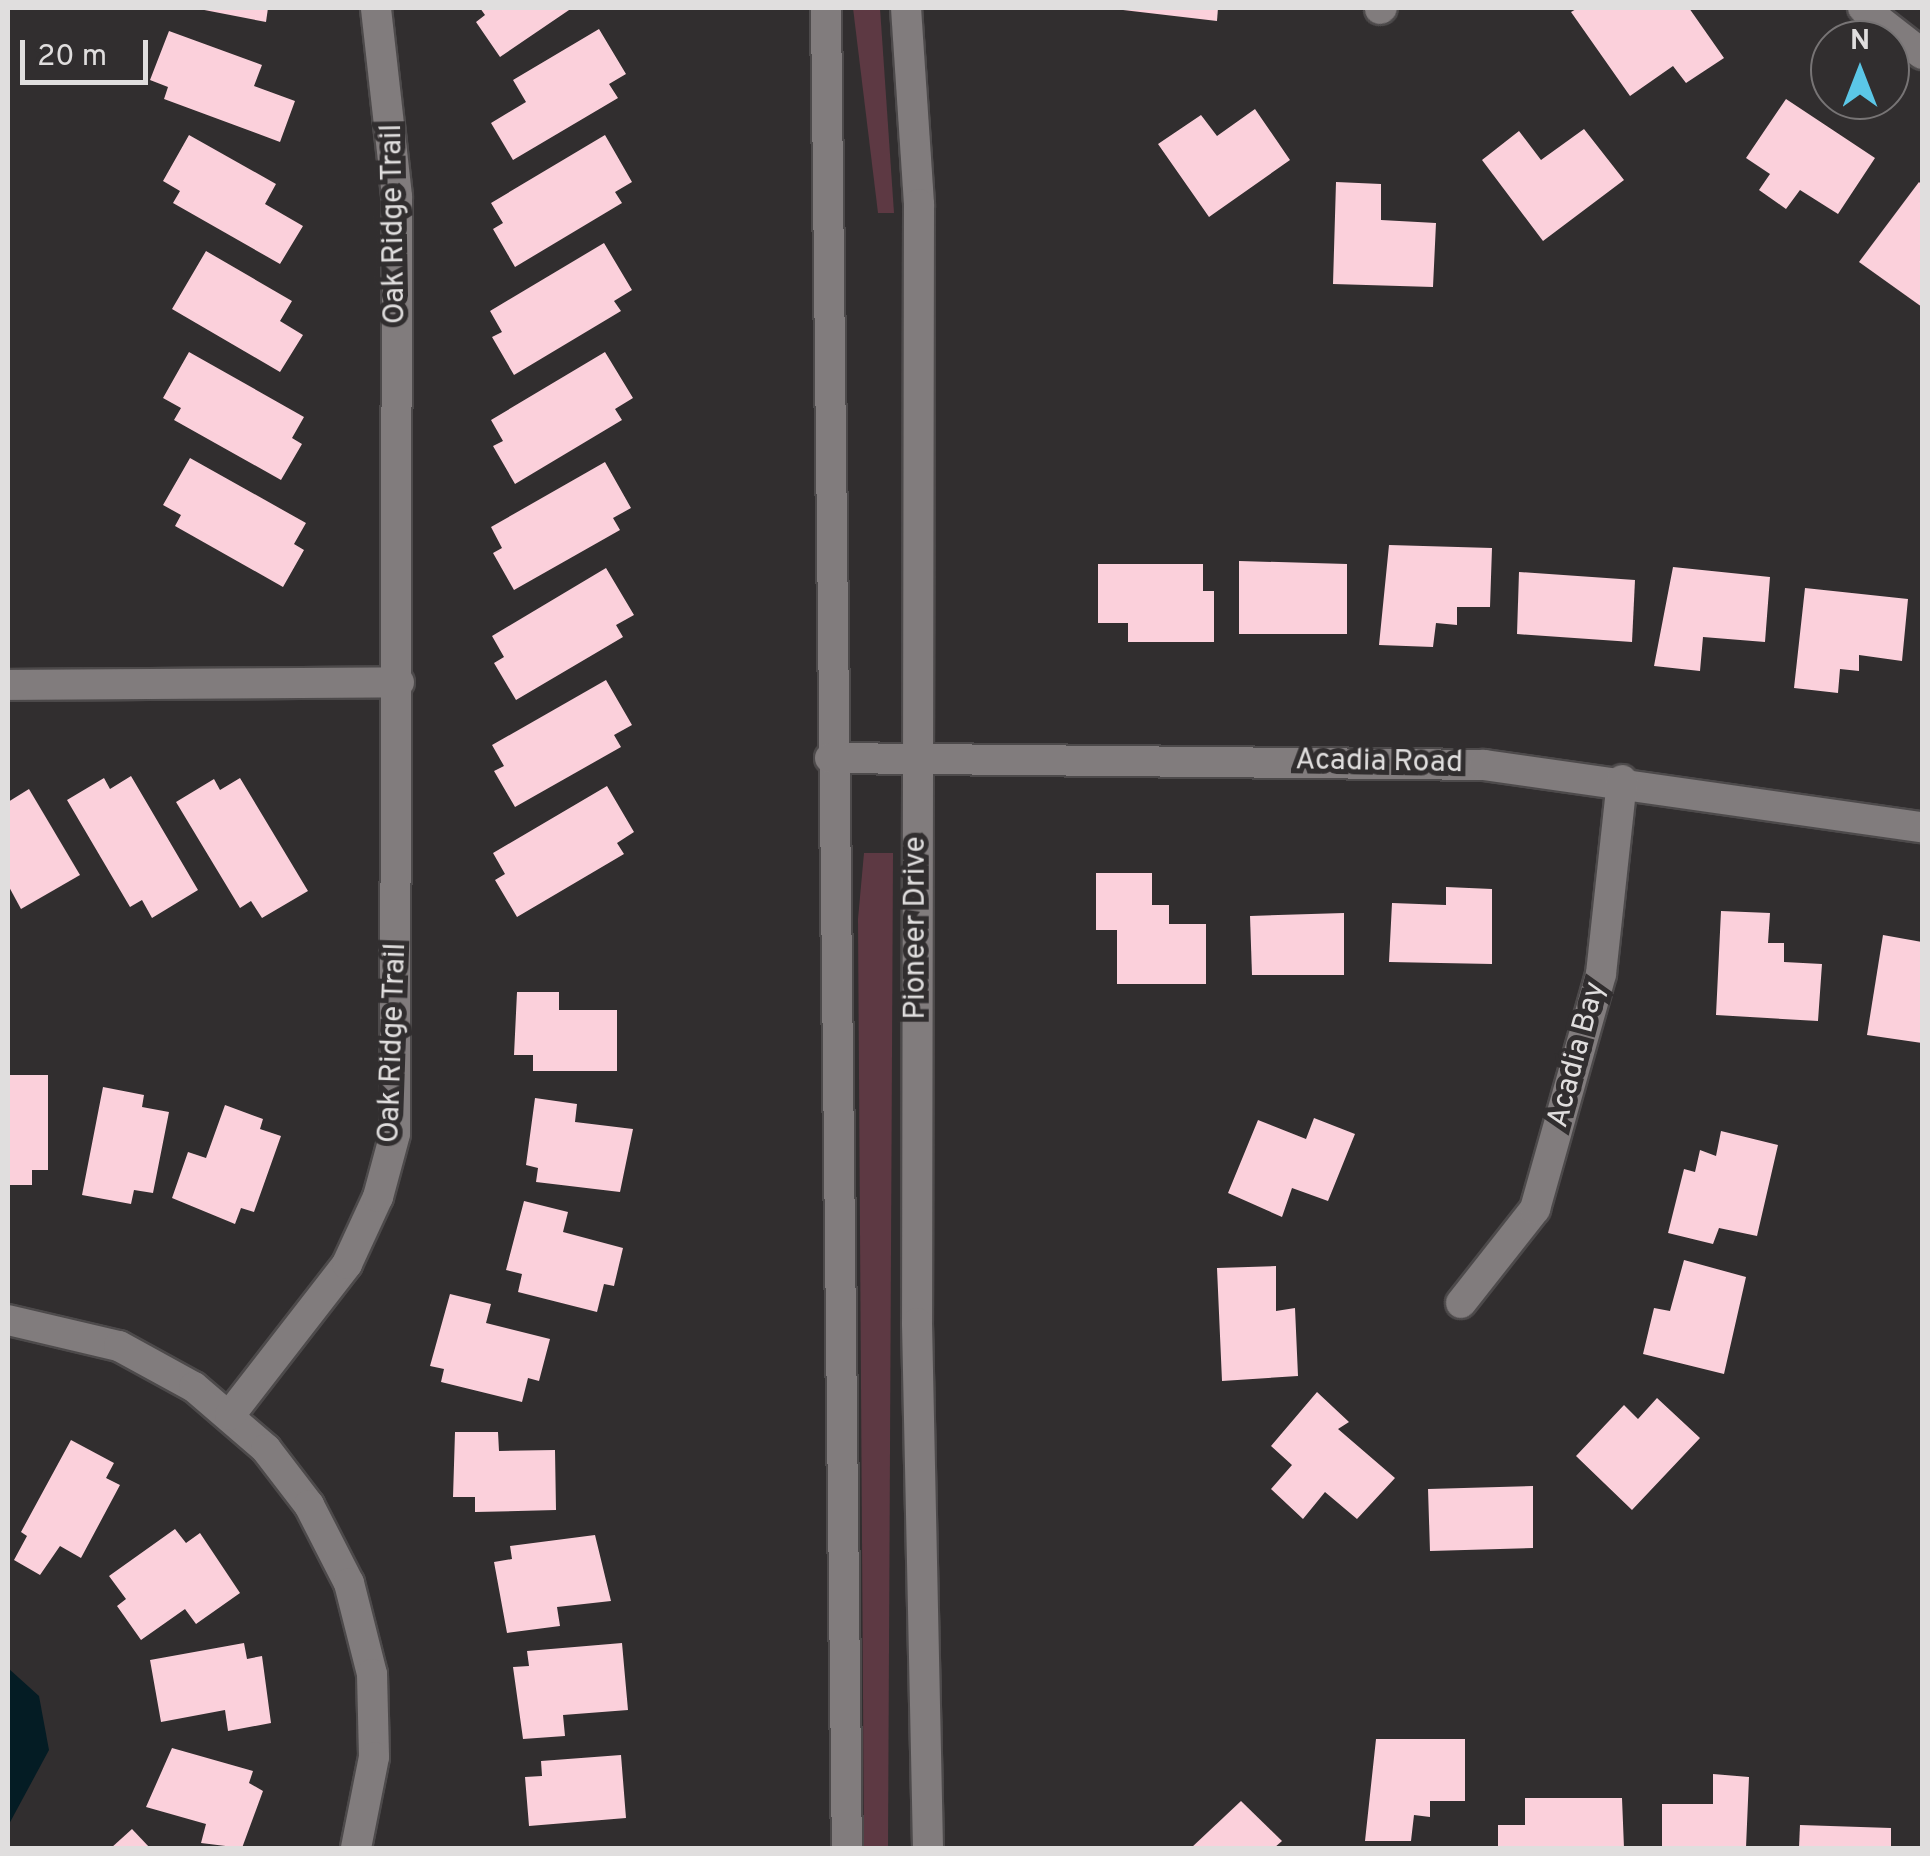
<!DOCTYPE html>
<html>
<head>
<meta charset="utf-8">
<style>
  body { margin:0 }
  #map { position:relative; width:1930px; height:1856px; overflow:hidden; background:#312e2f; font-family:Overpass,sans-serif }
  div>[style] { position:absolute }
  .green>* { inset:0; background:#5d3943 }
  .water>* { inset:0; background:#041c24 }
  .building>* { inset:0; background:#fbd0db }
  .roads { filter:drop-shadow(2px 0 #4d4a4b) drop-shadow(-2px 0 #4d4a4b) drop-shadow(0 2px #4d4a4b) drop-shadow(0 -2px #4d4a4b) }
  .minor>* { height:30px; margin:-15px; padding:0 15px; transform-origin:15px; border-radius:15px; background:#817c7d }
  span { translate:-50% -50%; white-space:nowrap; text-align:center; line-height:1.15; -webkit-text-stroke:10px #312e2f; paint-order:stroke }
  .street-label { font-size:30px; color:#e0dede }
  .frame { position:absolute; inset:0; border:10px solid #e0dede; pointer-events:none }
  .north { position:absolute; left:1810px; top:20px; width:100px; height:100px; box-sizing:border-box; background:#312e2f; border:2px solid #777475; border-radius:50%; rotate:0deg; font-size:28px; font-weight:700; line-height:40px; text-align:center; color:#e0dede }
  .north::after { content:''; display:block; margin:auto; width:35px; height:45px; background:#5bc7e7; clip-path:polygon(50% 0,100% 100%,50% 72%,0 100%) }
  .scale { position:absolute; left:20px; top:40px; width:128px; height:45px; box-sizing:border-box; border:5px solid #e0dede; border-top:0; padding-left:12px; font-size:30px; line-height:35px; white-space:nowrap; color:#e0dede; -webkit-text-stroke:8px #312e2f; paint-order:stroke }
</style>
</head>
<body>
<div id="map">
  <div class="green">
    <i style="clip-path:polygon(853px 8px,880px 8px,894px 213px,878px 213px)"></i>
    <i style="clip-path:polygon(864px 853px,893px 853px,888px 1848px,864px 1848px,858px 919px)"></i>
  </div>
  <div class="water">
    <i style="clip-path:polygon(8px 1668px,39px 1696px,49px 1750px,8px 1826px)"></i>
  </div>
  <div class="building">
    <i style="clip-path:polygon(194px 8px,268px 8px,266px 22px)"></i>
    <i style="clip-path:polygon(480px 8px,572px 8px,500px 57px,476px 22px,485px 15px)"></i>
    <i style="clip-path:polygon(1123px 8px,1218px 8px,1217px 21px,1123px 10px)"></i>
    <i style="clip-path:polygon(1578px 8px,1689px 8px,1724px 58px,1686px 83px,1673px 66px,1630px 96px,1571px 12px)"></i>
    <i style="clip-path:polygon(599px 29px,626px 74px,609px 84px,618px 98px,513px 160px,491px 123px,526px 102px,513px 80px)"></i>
    <i style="clip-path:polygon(169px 31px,262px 65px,254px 86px,295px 101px,280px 142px,164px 99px,168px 87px,150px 80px)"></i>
    <i style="clip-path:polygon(1786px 99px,1875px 158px,1838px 214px,1800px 190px,1786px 209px,1759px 190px,1770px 174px,1746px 158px)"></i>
    <i style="clip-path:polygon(1255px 109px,1290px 160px,1209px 217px,1158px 144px,1201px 115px,1217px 136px)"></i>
    <i style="clip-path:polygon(1584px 129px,1624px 180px,1543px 241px,1482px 160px,1519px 131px,1541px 160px)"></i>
    <i style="clip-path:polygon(189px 135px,276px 184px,265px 204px,303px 226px,280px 264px,173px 203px,180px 191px,163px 181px)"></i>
    <i style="clip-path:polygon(605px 135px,632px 182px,615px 192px,622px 203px,515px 267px,493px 229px,503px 223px,491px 203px)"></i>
    <i style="clip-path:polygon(1336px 182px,1381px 184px,1381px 220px,1436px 223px,1433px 287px,1333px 284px)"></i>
    <i style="clip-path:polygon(1919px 182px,1922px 185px,1922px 307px,1859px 262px)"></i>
    <i style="clip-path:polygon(604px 243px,632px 290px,614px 301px,621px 311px,514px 375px,492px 337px,502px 332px,490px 311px)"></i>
    <i style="clip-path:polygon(206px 251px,292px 301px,280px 321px,303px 335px,280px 372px,172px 309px)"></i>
    <i style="clip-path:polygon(189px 352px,304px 417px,292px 438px,302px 444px,281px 480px,174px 420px,181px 408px,163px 398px)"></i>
    <i style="clip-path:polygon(605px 352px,633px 398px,615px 409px,622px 420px,515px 484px,493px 446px,503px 441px,491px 420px)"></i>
    <i style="clip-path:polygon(190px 458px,306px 523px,294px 544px,304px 550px,283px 587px,175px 526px,181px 515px,163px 505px)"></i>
    <i style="clip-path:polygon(605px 462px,631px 508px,613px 518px,620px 530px,514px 590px,493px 553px,502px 548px,491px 527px)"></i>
    <i style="clip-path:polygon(1389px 545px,1492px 548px,1490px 607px,1457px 607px,1457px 625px,1436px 623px,1433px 647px,1379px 645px)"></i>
    <i style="clip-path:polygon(1239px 561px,1347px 564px,1347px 634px,1239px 634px)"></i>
    <i style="clip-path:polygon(1098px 564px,1203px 564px,1203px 591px,1214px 591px,1214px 642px,1128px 642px,1128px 623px,1098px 623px)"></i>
    <i style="clip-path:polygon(1673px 567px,1770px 577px,1765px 642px,1703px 637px,1700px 671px,1654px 666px)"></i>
    <i style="clip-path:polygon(606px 568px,634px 615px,616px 625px,623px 637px,516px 700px,494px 663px,504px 657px,492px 636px)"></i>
    <i style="clip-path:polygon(1519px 572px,1635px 580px,1632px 642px,1517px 634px)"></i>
    <i style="clip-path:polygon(1805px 588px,1908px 599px,1902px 661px,1859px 655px,1859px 671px,1840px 669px,1838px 693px,1794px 688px)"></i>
    <i style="clip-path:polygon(606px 680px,632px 725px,614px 735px,621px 747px,515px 807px,494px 771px,504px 766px,492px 745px)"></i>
    <i style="clip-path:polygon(131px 776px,198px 890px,152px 918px,142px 900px,130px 907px,67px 800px,104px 778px,110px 789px)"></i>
    <i style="clip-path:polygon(240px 778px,308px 891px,262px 918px,251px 901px,240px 908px,176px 802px,214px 779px,220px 790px)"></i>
    <i style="clip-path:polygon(607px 786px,634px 832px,617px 843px,624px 854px,517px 917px,495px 880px,505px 874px,493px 853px)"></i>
    <i style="clip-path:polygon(29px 789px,80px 875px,21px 909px,8px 885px,8px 802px)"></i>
    <i style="clip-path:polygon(1096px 873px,1152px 873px,1152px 905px,1169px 905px,1169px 924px,1206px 924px,1206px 984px,1117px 984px,1117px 930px,1096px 930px)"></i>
    <i style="clip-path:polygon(1446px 887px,1492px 889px,1492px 964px,1389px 962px,1392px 903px,1446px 905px)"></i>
    <i style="clip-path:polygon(1721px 911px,1770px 913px,1768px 943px,1784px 943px,1784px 962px,1822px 964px,1818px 1021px,1716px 1015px)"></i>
    <i style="clip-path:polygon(1344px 913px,1344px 975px,1252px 975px,1250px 916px)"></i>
    <i style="clip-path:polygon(1883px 935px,1922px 942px,1922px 1043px,1867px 1035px)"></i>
    <i style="clip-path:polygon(517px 992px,559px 992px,559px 1010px,617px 1010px,617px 1071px,533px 1071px,533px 1055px,514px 1055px)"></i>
    <i style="clip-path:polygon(8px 1075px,48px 1075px,48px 1170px,32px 1170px,32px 1185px,8px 1185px)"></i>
    <i style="clip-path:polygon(103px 1087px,144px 1095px,142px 1107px,169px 1112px,153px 1193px,134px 1190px,131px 1204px,82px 1195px)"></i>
    <i style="clip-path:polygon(535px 1098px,577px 1104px,575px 1122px,633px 1129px,620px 1192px,536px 1182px,538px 1168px,526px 1165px)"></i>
    <i style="clip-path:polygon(225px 1105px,263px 1119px,260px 1129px,281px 1136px,254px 1212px,241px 1208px,235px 1224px,172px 1198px,188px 1152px,206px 1158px)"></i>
    <i style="clip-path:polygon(1314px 1118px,1355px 1134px,1328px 1201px,1292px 1188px,1282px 1217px,1228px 1193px,1258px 1120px,1306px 1139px)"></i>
    <i style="clip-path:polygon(1721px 1131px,1778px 1145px,1757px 1236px,1719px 1228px,1713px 1244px,1668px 1233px,1684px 1169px,1695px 1172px,1700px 1150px,1716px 1156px)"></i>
    <i style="clip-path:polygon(524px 1201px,568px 1212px,563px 1232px,623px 1248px,614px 1286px,604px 1284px,597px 1312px,518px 1292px,522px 1274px,506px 1270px)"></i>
    <i style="clip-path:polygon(1684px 1260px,1746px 1277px,1724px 1374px,1643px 1354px,1654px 1308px,1670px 1311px)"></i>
    <i style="clip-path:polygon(1276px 1266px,1276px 1311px,1295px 1308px,1298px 1376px,1222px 1381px,1217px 1268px)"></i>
    <i style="clip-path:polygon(450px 1294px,491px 1304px,486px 1323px,550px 1339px,539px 1381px,528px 1378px,522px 1402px,441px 1382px,444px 1369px,430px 1366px)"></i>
    <i style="clip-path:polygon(1317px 1392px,1349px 1422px,1338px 1429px,1395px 1478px,1357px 1519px,1325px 1492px,1303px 1519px,1271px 1489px,1292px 1465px,1271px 1446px)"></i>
    <i style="clip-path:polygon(1657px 1398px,1700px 1438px,1632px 1510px,1576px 1456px,1624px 1405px,1638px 1419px)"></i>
    <i style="clip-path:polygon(455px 1432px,498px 1432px,499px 1451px,555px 1450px,556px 1510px,475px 1512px,475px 1497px,453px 1497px)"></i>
    <i style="clip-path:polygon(71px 1440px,114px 1463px,106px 1478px,120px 1485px,81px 1558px,60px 1546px,40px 1575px,14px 1560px,27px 1536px,21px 1532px)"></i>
    <i style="clip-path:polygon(1533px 1486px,1533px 1548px,1430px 1551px,1428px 1489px)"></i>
    <i style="clip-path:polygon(175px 1529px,186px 1543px,200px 1533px,240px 1593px,196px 1624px,185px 1609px,141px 1640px,117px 1606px,126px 1599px,109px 1576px)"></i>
    <i style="clip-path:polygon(595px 1535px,611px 1601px,557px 1607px,560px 1626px,507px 1633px,494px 1562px,512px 1559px,510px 1546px)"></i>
    <i style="clip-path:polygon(244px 1643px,247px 1659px,262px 1656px,271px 1723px,228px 1731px,225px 1710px,161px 1722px,150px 1660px)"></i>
    <i style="clip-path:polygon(622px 1643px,628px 1710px,563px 1715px,565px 1736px,523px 1739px,513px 1667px,529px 1666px,527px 1651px)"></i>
    <i style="clip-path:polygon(1376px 1739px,1465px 1739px,1465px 1801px,1430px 1801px,1430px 1817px,1414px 1815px,1411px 1841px,1365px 1841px)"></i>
    <i style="clip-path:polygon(172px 1748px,253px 1771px,249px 1783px,263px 1791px,242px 1848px,201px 1843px,206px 1824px,146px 1807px)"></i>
    <i style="clip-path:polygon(621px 1755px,626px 1818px,529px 1826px,525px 1777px,542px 1776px,541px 1761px)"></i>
    <i style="clip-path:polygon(1713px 1774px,1749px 1777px,1746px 1848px,1662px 1848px,1662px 1804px,1713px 1804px)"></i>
    <i style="clip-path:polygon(1525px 1798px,1622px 1798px,1624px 1848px,1498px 1848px,1498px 1825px,1525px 1825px)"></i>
    <i style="clip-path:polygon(1241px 1801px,1282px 1841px,1274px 1848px,1191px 1848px)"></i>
    <i style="clip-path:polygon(1800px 1825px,1891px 1828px,1891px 1848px,1799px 1848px)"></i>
    <i style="clip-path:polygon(132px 1829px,150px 1848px,111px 1848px)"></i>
  </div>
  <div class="roads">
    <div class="minor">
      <i style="left:826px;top:8px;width:1840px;rotate:89.35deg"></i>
      <i style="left:906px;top:8px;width:196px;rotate:86.2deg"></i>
      <i style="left:919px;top:204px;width:1119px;rotate:90.1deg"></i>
      <i style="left:917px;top:1323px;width:525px;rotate:88.8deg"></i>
      <i style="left:1863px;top:8px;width:75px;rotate:37.9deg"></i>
      <i style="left:1380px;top:9px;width:2px;rotate:-27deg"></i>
      <i style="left:8px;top:685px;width:391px;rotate:-0.4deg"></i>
      <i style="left:830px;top:758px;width:654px;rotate:0.61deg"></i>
      <i style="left:1484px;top:765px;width:442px;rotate:8.1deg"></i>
      <i style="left:1461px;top:1303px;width:120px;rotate:-51.8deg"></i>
      <i style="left:1535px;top:1209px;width:244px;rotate:-74.3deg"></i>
      <i style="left:1601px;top:974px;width:195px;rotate:-83.8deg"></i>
      <i style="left:8px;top:1320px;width:114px;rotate:13.2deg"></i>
      <i style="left:119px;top:1346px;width:85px;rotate:28.7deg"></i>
      <i style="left:194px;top:1387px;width:95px;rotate:40.7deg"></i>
      <i style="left:266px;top:1449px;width:71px;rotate:52.5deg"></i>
      <i style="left:309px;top:1505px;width:88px;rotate:62.9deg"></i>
      <i style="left:349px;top:1583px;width:94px;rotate:75.8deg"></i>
      <i style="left:372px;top:1674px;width:83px;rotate:88.6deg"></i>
      <i style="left:374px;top:1757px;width:93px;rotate:101.2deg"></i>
      <i style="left:230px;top:1415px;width:191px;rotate:-52.2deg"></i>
      <i style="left:347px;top:1264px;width:74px;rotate:-65.2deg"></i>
      <i style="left:378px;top:1197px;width:65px;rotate:-74.9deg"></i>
      <i style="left:395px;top:1134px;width:938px;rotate:-89.88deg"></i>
      <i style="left:397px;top:196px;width:189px;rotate:-96.4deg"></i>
    </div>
  </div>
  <div class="street-label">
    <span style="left:395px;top:224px;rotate:-91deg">Oak Ridge Trail</span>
    <span style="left:1379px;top:763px;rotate:1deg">Acadia Road</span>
    <span style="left:917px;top:928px;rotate:-90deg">Pioneer Drive</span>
    <span style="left:394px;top:1043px;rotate:-88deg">Oak Ridge Trail</span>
    <span style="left:1578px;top:1055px;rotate:-75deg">Acadia Bay</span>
  </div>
  <div class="frame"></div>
  <div class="north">N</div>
  <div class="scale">20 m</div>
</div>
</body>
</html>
